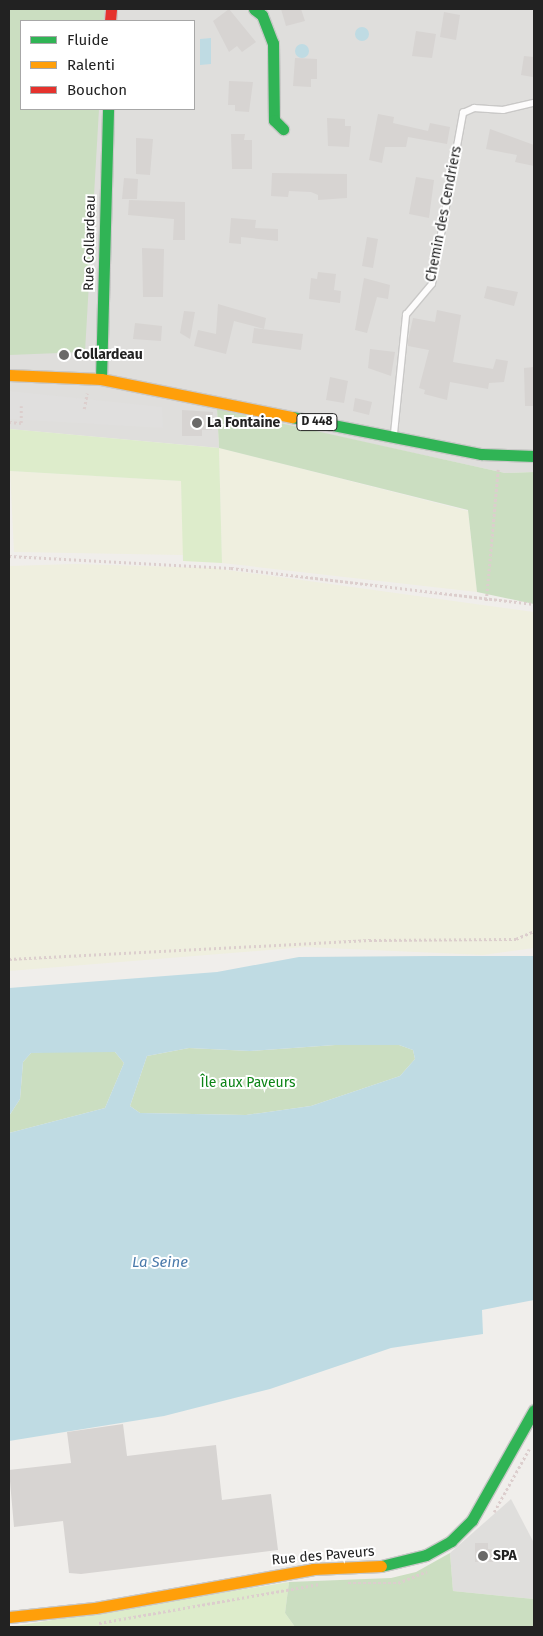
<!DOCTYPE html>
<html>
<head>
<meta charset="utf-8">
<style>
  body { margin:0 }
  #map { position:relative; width:543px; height:1636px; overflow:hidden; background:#f0eeeb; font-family:"Fira Sans",sans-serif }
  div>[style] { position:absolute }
  .residential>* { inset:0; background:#dfdedc }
  .farmland>* { inset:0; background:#efefdf }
  .grass>* { inset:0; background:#ddeccb }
  .forest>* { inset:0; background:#cbdec1 }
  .parking>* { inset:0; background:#e0dfde }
  .water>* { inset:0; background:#bfdbe3 }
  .round { border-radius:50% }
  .building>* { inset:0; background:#d7d4d2 }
  .path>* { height:2.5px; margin-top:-1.25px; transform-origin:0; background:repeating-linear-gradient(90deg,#dccecd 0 2.5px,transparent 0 5px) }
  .roads { filter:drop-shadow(1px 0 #c9c8c7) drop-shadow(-1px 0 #c9c8c7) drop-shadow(0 1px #c9c8c7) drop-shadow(0 -1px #c9c8c7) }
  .lane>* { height:5.5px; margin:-2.75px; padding:0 2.75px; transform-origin:2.75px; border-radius:2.75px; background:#fdfcfc }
  .fast>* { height:11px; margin:-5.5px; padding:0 5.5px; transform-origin:5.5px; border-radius:5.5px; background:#30b455 }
  .slow>* { height:11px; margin:-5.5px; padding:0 5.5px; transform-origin:5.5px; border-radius:5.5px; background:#ff9f0a }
  .jam>* { height:11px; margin:-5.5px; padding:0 5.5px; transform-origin:5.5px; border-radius:5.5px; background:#e5322d }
  .dots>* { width:14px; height:14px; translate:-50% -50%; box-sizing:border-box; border:2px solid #fff; border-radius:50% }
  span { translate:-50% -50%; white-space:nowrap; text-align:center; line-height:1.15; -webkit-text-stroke:4px #fff; paint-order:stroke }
  .shield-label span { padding:1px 4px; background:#fff; border:1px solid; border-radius:4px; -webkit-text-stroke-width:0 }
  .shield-label { font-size:12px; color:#222; font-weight:700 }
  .street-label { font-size:14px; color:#222 }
  .poi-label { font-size:14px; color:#222; font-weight:700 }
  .left { translate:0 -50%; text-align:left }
  .park-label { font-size:14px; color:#0c8416 }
  .water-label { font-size:15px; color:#4a7aab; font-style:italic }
  .frame { position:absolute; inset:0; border:10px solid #222; pointer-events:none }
  .legend { position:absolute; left:20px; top:20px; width:175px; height:90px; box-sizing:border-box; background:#fff; border:1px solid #a7a7a7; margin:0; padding:6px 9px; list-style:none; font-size:15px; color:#222 }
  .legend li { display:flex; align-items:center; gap:10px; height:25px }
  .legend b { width:25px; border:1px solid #a7a7a7 }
</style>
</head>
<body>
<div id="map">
  <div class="residential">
    <i style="clip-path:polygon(evenodd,9px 9px,534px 9px,534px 472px,505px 473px,217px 410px,219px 448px,9px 429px,9px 9px,21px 21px,194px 21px,194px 109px,21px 109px,21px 21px)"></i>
    <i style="clip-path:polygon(511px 1499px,534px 1543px,534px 1599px,453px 1591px,450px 1553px)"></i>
  </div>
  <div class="farmland">
    <i style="clip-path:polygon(219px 448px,468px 511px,477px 592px,222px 563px)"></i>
    <i style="clip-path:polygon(10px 471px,181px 481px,184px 555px,14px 552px)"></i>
    <i style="clip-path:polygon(75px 564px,213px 568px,534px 612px,534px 948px,483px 955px,305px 947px,9px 971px,9px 566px)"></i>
  </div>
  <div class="grass">
    <i style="clip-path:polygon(10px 429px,219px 448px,222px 563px,183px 561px,181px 481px,10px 471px)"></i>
    <i style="clip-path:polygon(289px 1582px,285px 1613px,295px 1627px,9px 1627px)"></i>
  </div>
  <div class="forest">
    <i style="clip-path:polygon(9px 9px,105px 9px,104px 21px,21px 21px,21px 109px,99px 109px,85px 352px,9px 355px)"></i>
    <i style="clip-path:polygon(217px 409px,505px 473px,534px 472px,534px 604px,477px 592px,468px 510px,219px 448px)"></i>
    <i style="clip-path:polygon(335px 1045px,399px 1045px,413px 1050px,415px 1059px,400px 1076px,311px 1106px,246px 1115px,140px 1113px,130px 1106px,147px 1056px,189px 1048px,250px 1051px)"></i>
    <i style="clip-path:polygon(79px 1049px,115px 1052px,124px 1063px,105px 1108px,9px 1133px,9px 1116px,20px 1099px,23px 1062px,31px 1053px)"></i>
    <i style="clip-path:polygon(450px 1553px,453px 1591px,534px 1599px,534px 1627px,295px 1627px,285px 1613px,289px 1582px,391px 1578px,416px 1572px)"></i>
  </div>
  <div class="parking">
    <i style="clip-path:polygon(9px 391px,162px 407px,163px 428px,9px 419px)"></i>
  </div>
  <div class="water">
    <i class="round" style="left:355px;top:27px;width:14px;height:14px"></i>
    <i style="clip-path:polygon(211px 38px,211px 64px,200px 65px,200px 39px)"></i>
    <i class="round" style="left:295px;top:44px;width:14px;height:14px"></i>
    <i style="clip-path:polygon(evenodd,432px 956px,534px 956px,534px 1300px,482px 1310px,483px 1334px,391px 1348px,270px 1389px,164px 1416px,9px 1441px,9px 1133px,105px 1108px,124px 1063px,115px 1052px,31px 1053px,23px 1062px,20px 1099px,9px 1116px,9px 988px,217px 972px,299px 957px,432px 956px,335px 1045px,399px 1045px,413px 1050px,415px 1059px,400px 1076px,311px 1106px,246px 1115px,140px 1113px,130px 1106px,147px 1056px,189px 1048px,250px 1051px,335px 1045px)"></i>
  </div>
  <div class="building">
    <i style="clip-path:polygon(229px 9px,256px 42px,242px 52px,237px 46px,229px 52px,213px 21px)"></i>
    <i style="clip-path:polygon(281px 9px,301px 9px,305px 21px,286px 26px)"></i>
    <i style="clip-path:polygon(444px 12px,460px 15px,456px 40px,440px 37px)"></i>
    <i style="clip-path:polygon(416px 31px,436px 34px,432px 58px,412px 56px)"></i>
    <i style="clip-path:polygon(524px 56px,534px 57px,533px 77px,521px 75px)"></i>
    <i style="clip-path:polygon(295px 58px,317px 59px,317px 79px,311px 79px,311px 87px,293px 86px)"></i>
    <i style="clip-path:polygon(229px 81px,253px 82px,249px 112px,235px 111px,235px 105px,228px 105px)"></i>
    <i style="clip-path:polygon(378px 114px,394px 117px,393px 123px,428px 131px,430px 123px,450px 127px,447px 144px,408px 137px,406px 147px,385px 147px,382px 163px,369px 160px)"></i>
    <i style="clip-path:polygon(327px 118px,345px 119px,345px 126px,351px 126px,349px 147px,328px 146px)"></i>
    <i style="clip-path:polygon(490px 129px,534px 145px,534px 166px,515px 162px,517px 155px,486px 149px)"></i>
    <i style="clip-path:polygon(231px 134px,245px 134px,244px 140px,252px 140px,252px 169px,232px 169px)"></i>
    <i style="clip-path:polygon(136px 138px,153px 139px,150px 175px,136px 174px)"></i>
    <i style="clip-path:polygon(272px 173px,347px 174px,347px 198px,318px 200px,318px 195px,311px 192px,289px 191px,288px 197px,271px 196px)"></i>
    <i style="clip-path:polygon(416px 177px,434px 180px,429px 218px,409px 214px)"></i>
    <i style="clip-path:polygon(124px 178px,138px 179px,137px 199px,122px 199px)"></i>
    <i style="clip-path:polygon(129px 200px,185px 202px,185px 240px,173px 240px,174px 219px,128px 215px)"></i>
    <i style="clip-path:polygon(231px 218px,256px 220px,255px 228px,278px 229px,278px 241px,241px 237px,241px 244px,229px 243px)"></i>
    <i style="clip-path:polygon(367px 237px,378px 239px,373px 268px,362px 266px)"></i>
    <i style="clip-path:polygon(142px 248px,164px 249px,163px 297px,143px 297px)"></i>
    <i style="clip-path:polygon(318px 272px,336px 274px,334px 290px,341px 291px,340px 303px,309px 299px,311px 278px,317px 279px)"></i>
    <i style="clip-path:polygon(364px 278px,390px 285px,388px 299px,377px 297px,367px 333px,355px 330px)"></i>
    <i style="clip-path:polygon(487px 286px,518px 292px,514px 306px,484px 298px)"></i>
    <i style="clip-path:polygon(218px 304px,266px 318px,264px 329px,234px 321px,226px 354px,194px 346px,198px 330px,216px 334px)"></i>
    <i style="clip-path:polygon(437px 310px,461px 315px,453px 362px,493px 369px,496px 359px,508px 361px,504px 382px,489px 383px,488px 389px,450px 382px,447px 400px,424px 394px,425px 390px,419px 388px,429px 350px,408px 346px,408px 340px,413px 318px,435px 322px)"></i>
    <i style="clip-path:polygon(184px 311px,195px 312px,190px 339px,180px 333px)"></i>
    <i style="clip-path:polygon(135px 323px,162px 326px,161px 341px,133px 339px)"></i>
    <i style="clip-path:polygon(254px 328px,303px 334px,301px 350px,252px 343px)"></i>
    <i style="clip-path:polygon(370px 349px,395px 352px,391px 376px,368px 368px)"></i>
    <i style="clip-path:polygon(534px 367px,534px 406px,525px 406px,524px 368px)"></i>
    <i style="clip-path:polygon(330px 377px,348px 381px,344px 403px,326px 400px)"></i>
    <i style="clip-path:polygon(355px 398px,372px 402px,369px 415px,353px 411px)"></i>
    <i style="clip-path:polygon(182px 410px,213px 412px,212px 430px,202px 430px,202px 436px,182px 436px)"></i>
    <i style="clip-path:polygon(123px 1424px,127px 1456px,216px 1445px,222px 1500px,271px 1494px,278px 1550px,81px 1574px,69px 1573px,63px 1521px,14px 1527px,9px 1470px,71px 1463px,67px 1432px)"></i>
    <i style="clip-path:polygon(475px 1543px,488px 1543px,488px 1549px,494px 1550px,493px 1562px,475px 1562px)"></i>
  </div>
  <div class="path">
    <i style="left:84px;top:409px;width:16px;rotate:-79deg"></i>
    <i style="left:9px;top:422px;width:12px;rotate:5deg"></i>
    <i style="left:21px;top:423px;width:17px;rotate:-90deg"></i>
    <i style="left:9px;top:556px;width:222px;rotate:3.1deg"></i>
    <i style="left:231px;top:568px;width:305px;rotate:6.8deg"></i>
    <i style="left:486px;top:601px;width:132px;rotate:-84.8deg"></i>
    <i style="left:9px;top:959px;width:361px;rotate:-3deg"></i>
    <i style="left:369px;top:940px;width:147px;rotate:-0.4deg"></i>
    <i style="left:516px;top:939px;width:20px;rotate:-24deg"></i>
    <i style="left:494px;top:1512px;width:72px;rotate:-60.9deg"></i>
    <i style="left:348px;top:1583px;width:50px"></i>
    <i style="left:398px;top:1583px;width:31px;rotate:-22deg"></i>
    <i style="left:99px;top:1623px;width:224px;rotate:-10deg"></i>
  </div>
  <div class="roads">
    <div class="lane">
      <i style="left:394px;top:434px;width:120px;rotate:-84.2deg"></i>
      <i style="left:406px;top:315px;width:40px;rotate:-50deg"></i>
      <i style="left:432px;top:284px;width:174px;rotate:-79.7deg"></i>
      <i style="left:463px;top:113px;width:12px;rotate:-24deg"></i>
      <i style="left:474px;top:108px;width:29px;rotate:4deg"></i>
      <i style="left:503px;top:110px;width:32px;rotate:-13deg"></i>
    </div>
    <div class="fast">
      <i style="left:254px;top:9px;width:10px;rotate:37deg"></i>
      <i style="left:262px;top:15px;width:30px;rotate:69deg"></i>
      <i style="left:273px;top:43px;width:77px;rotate:89.3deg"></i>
      <i style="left:274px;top:120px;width:13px;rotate:45deg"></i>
      <i style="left:101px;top:379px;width:270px;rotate:-88.5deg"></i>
      <i style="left:292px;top:417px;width:193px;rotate:11.1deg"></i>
      <i style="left:481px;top:454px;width:53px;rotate:2.2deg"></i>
      <i style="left:381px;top:1566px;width:46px;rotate:-13.7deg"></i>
      <i style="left:426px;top:1555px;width:29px;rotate:-29deg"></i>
      <i style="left:451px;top:1541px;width:30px;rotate:-45deg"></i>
      <i style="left:472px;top:1520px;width:126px;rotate:-60.6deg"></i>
    </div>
    <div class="slow">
      <i style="left:9px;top:375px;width:92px;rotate:2.5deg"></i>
      <i style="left:101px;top:379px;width:195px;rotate:11.3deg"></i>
      <i style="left:9px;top:1617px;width:86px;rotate:-6deg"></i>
      <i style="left:95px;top:1608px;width:221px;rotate:-10.1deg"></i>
      <i style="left:313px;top:1569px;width:68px;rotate:-2.5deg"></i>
    </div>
    <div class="jam">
      <i style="left:110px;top:21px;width:12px;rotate:-85deg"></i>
    </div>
  </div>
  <div class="dots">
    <i style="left:64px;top:355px;background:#6a6968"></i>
    <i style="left:197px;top:423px;background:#6a6968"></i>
    <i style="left:483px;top:1556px;background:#6a6968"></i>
  </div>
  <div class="shield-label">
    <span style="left:317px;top:422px">D 448</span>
  </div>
  <div class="street-label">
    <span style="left:444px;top:214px;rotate:-79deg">Chemin des Cendriers</span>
    <span style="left:90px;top:243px;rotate:-89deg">Rue Collardeau</span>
    <span style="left:323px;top:1556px;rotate:-5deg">Rue des Paveurs</span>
  </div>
  <div class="poi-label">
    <span class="left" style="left:74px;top:355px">Collardeau</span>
    <span class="left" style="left:207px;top:423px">La Fontaine</span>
    <span class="left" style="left:493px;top:1556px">SPA</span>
  </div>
  <div class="park-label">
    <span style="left:248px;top:1083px">Île aux Paveurs</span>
  </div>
  <div class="water-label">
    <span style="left:160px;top:1263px">La Seine</span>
  </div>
  <div class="frame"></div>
  <ul class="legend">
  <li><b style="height:6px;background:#30b455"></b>Fluide</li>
  <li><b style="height:6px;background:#ff9f0a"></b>Ralenti</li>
  <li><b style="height:6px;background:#e5322d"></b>Bouchon</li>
  </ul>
</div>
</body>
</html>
